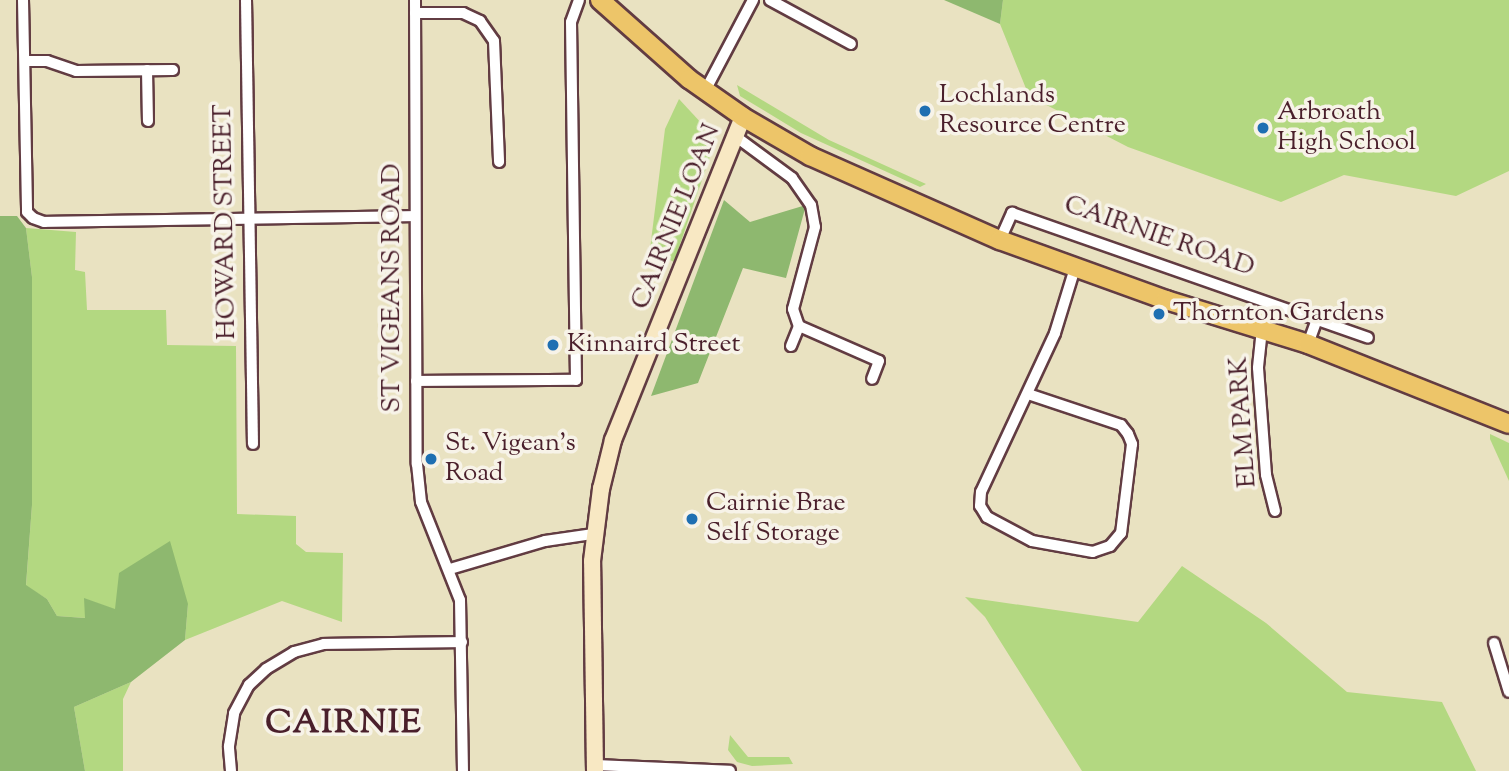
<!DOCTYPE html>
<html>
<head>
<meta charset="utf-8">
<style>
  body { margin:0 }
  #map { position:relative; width:1509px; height:771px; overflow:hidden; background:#e9e2c1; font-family:"Sorts Mill Goudy",serif }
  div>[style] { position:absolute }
  .green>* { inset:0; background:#b3d881 }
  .forest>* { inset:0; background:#8eb86f }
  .roads { filter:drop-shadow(2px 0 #623c42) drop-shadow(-2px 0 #623c42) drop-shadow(0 2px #623c42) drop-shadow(0 -2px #623c42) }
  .street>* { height:10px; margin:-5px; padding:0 5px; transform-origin:5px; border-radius:5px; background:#fff }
  .secondary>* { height:16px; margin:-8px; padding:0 8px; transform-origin:8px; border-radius:8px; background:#f8e8c3 }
  .primary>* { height:18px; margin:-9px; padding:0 9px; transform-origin:9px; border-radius:9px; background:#edc569 }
  .dots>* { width:19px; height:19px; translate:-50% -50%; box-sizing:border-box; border:4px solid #f7f3e8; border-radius:50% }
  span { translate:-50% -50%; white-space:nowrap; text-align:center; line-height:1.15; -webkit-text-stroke:7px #f7f3e8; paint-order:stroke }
  .poi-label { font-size:26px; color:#4a1f2b }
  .left { translate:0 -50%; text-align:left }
  .street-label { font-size:26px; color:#4a1f2b }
  .district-label { font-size:33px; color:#4a1f2b; font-weight:700; letter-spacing:2px }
</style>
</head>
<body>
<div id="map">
  <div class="green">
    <i style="clip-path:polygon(1003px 0,1509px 0,1509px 171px,1456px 196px,1344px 175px,1281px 202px,1128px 147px,1029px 96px,1000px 24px)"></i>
    <i style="clip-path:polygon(737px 85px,829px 140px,926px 184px,920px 187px,801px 133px,740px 96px)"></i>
    <i style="clip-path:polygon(679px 99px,716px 139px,674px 262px,650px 249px,665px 129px)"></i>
    <i style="clip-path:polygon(26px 228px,76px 232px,75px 270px,85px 272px,87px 310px,166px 310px,167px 345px,236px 346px,237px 514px,296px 516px,296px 544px,306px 552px,343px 553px,342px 622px,282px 601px,185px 640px,188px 604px,116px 610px,85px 599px,86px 618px,57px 616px,47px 599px,26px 586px,32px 505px,32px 277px)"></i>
    <i style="clip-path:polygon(1490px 434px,1509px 443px,1509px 481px,1490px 439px)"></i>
    <i style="clip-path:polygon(1182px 566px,1266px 623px,1347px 692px,1442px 702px,1476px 771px,1082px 771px,985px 617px,965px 597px,1138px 622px)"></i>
    <i style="clip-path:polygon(131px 682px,123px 699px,123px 771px,85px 771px,74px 707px)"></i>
    <i style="clip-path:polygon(730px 735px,748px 757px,789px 757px,793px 764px,752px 766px,737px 762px,728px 750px)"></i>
  </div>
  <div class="forest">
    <i style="clip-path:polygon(944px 0,1003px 0,1000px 24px)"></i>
    <i style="clip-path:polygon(724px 200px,750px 222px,806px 205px,786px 278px,743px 268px,698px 383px,651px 396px)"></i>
    <i style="clip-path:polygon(0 216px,17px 216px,26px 228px,32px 277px,32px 505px,26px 585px,47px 599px,57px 616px,85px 618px,84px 598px,115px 609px,119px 573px,170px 541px,188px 604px,185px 640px,131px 682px,74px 707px,85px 771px,0 771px)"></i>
  </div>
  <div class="roads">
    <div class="street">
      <i style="left:23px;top:0;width:212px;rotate:88.9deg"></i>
      <i style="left:27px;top:212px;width:8px;rotate:45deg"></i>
      <i style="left:33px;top:218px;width:12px;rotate:20deg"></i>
      <i style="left:44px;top:222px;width:370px;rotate:-0.9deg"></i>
      <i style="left:246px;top:0;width:444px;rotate:89.1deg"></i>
      <i style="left:415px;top:0;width:464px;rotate:89.8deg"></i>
      <i style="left:417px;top:464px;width:38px;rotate:84deg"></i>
      <i style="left:421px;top:502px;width:105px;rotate:68.3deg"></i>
      <i style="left:460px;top:600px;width:171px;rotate:89deg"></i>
      <i style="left:770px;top:0;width:92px;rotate:28.5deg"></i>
      <i style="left:415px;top:13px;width:48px"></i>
      <i style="left:463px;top:13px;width:19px;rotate:25deg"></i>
      <i style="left:480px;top:21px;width:24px;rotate:55deg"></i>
      <i style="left:494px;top:41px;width:121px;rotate:87.6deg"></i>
      <i style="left:25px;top:61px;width:22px"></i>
      <i style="left:47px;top:61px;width:31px;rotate:19deg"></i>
      <i style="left:76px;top:71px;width:97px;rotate:-0.6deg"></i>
      <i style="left:147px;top:70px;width:51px;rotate:88.9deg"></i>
      <i style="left:705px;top:91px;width:103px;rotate:-62.2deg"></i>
      <i style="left:735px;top:136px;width:71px;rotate:36.4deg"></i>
      <i style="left:792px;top:178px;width:33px;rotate:55deg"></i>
      <i style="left:811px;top:205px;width:22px;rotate:80deg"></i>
      <i style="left:815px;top:227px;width:85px;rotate:105deg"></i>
      <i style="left:793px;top:309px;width:18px;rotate:71deg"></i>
      <i style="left:799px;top:326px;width:87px;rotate:23.6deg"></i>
      <i style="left:879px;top:361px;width:19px;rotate:111deg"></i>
      <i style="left:1000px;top:240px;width:30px;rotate:-66deg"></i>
      <i style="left:1012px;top:213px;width:377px;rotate:19.3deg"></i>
      <i style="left:1262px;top:329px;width:39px;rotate:96deg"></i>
      <i style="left:1258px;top:368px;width:107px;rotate:85.7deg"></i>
      <i style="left:1266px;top:475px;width:37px;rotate:76deg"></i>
      <i style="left:1308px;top:344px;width:27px;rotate:-70deg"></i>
      <i style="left:791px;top:346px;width:22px;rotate:-68deg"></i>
      <i style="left:416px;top:381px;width:160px;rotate:-0.4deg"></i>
      <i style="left:576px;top:380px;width:358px;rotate:-90.8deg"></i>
      <i style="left:571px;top:22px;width:23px;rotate:-70deg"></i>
      <i style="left:1028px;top:394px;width:98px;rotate:18.4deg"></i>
      <i style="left:1121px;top:425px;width:11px;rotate:52deg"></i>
      <i style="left:1128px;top:434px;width:11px;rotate:68deg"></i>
      <i style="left:1132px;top:444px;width:90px;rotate:97deg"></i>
      <i style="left:1121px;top:533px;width:17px;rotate:130deg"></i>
      <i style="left:1110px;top:546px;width:18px;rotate:161deg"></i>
      <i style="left:1093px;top:552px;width:62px;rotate:-169.8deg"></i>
      <i style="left:1032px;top:541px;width:51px;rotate:-151.9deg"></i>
      <i style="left:987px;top:517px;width:13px;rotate:-122deg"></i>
      <i style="left:980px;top:506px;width:14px;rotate:-86deg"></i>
      <i style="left:981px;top:492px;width:175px;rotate:-65deg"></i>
      <i style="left:1055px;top:333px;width:68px;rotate:-72.9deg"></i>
      <i style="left:450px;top:569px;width:99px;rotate:-16.4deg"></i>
      <i style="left:545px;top:541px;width:49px;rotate:-8.3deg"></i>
      <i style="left:1494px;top:643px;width:51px;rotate:73deg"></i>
      <i style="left:595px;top:765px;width:135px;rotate:2.5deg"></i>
      <i style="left:231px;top:771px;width:25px;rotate:-95deg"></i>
      <i style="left:229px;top:746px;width:33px;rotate:-81deg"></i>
      <i style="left:234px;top:713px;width:32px;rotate:-62deg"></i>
      <i style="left:249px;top:685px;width:23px;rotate:-43deg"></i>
      <i style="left:266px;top:669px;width:33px;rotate:-31deg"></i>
      <i style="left:294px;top:652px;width:31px;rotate:-15deg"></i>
      <i style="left:324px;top:644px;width:138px;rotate:-0.8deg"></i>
    </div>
    <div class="secondary">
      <i style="left:595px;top:771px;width:210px;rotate:-90.8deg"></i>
      <i style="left:592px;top:561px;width:73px;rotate:-82.9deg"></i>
      <i style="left:601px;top:489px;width:50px;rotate:-76.2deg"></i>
      <i style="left:613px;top:440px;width:348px;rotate:-68.1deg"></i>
    </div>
    <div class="primary">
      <i style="left:600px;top:0;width:119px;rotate:41.6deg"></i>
      <i style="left:689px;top:79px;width:66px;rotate:35.1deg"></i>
      <i style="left:743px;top:117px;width:78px;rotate:30.2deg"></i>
      <i style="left:810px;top:156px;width:208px;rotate:23.9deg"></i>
      <i style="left:1000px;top:240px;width:177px;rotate:19.9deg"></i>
      <i style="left:1166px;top:300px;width:149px;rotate:17.2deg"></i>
      <i style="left:1308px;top:344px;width:216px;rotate:21.7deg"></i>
    </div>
  </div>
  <div class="dots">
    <i style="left:925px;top:111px;background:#1f6fb2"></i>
    <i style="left:1263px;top:128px;background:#1f6fb2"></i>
    <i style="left:1159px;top:314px;background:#1f6fb2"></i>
    <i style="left:553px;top:345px;background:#1f6fb2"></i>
    <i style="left:431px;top:459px;background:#1f6fb2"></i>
    <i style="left:692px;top:519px;background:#1f6fb2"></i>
  </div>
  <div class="poi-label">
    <span class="left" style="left:939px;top:111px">Lochlands<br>Resource Centre</span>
    <span class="left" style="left:1277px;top:128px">Arbroath<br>High School</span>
    <span class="left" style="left:1173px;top:314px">Thornton Gardens</span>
    <span class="left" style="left:567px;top:345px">Kinnaird Street</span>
    <span class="left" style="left:445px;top:459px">St. Vigean's<br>Road</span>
    <span class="left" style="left:706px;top:519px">Cairnie Brae<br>Self Storage</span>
  </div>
  <div class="street-label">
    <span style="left:677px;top:217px;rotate:-68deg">CAIRNIE LOAN</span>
    <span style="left:226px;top:222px;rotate:-91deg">HOWARD STREET</span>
    <span style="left:1159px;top:237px;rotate:19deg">CAIRNIE ROAD</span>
    <span style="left:393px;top:288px;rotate:-90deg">ST VIGEANS ROAD</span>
    <span style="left:1244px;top:422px;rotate:-94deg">ELM PARK</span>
  </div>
  <div class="district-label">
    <span style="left:344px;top:725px">CAIRNIE</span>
  </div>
</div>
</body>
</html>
